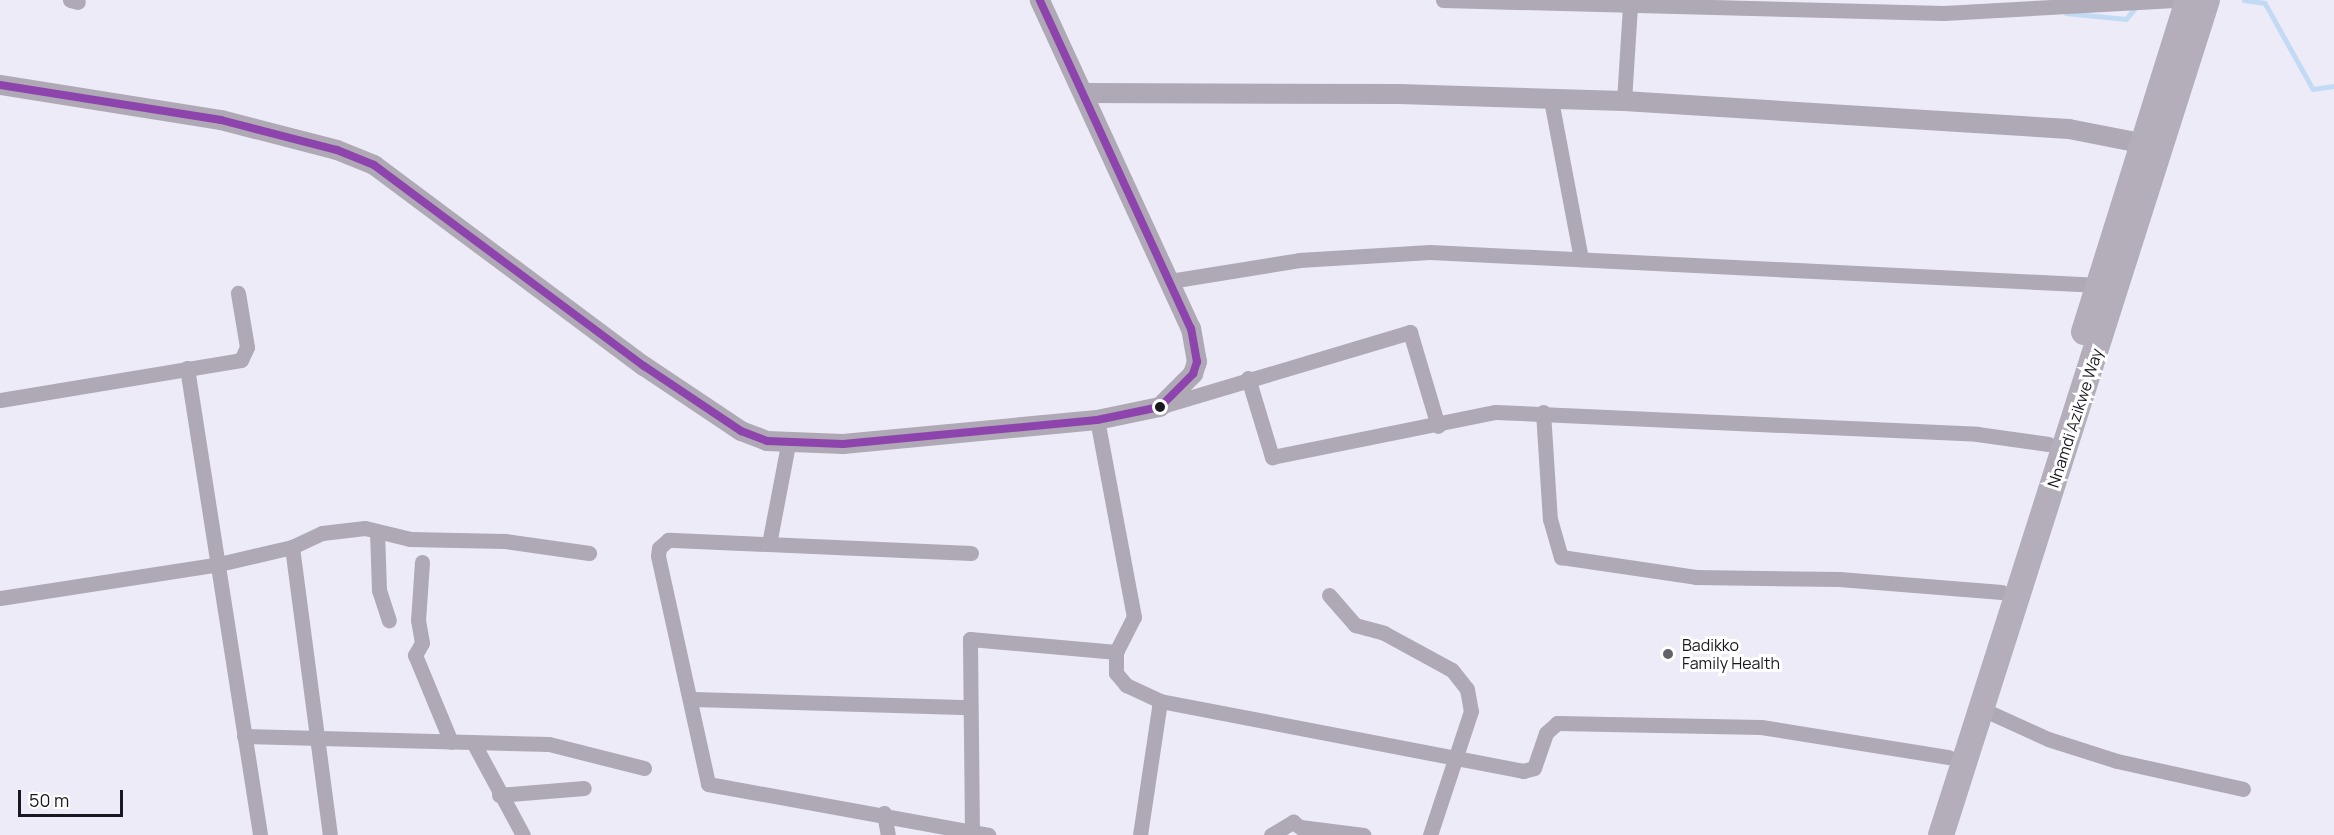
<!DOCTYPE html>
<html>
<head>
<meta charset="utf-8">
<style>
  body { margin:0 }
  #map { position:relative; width:2334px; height:835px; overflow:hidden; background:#edebf8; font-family:Manrope,sans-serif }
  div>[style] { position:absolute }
  .stream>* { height:4.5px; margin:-2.25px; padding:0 2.25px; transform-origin:2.25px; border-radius:2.25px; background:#c3daf4 }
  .minor>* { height:15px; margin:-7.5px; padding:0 7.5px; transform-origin:7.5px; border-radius:7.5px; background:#aea9b4 }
  .tertiary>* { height:20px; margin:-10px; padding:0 10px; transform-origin:10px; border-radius:10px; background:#aea9b4 }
  .trunk>* { height:26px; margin:-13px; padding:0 13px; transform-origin:13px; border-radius:13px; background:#b4aebb }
  .bus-1>* { height:8px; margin:-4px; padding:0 4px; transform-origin:4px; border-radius:4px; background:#8e44ad }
  .dots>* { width:16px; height:16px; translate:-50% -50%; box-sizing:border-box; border:3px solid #fff; border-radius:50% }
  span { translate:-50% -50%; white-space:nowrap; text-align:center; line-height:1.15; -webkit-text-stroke:6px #fff; paint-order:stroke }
  .street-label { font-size:16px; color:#191821 }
  .poi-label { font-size:16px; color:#191821 }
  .left { translate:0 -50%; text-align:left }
  .scale { position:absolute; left:18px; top:790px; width:105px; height:27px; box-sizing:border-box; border:3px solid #191821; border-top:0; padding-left:8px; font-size:18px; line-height:21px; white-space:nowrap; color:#191821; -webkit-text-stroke:4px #fff; paint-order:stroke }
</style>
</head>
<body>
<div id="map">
  <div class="stream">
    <i style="left:2244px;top:0;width:21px;rotate:8deg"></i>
    <i style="left:2265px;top:3px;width:98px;rotate:60.8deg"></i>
    <i style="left:2313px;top:89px;width:21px;rotate:-8deg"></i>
    <i style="left:2066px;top:13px;width:60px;rotate:5.7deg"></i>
    <i style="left:2126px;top:19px;width:17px;rotate:-50deg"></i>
  </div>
  <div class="minor">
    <i style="left:70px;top:0;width:8px;rotate:14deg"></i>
    <i style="left:1443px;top:0;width:501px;rotate:1.49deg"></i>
    <i style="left:1944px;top:13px;width:231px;rotate:-3.2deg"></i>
    <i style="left:1551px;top:100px;width:162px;rotate:79.3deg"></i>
    <i style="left:1624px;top:101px;width:95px;rotate:-86.4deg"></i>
    <i style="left:1170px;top:281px;width:131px;rotate:-9.2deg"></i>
    <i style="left:1299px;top:260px;width:131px;rotate:-3.5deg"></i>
    <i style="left:1430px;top:252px;width:670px;rotate:2.82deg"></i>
    <i style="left:187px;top:368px;width:473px;rotate:81.1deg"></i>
    <i style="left:1248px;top:378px;width:83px;rotate:73.1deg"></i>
    <i style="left:1272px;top:457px;width:228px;rotate:-11.4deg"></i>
    <i style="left:1496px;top:412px;width:482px;rotate:2.6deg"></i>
    <i style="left:1977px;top:434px;width:72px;rotate:8deg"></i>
    <i style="left:0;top:400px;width:244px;rotate:-9.4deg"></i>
    <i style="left:241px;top:360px;width:14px;rotate:-65deg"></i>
    <i style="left:247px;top:347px;width:55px;rotate:-99.5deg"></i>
    <i style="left:1162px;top:406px;width:259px;rotate:-16.6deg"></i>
    <i style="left:1410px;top:332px;width:98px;rotate:73.4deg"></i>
    <i style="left:1543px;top:412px;width:107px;rotate:86.3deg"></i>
    <i style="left:1550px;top:519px;width:40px;rotate:74deg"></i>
    <i style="left:1561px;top:557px;width:136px;rotate:8.4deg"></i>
    <i style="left:1696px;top:577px;width:143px;rotate:0.8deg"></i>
    <i style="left:1839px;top:579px;width:163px;rotate:4.6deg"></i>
    <i style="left:377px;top:532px;width:58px;rotate:88deg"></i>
    <i style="left:379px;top:590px;width:32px;rotate:72deg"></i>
    <i style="left:769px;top:544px;width:102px;rotate:-79.2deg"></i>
    <i style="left:292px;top:547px;width:33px;rotate:-25deg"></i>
    <i style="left:322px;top:533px;width:43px;rotate:-6.6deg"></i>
    <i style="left:365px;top:528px;width:46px;rotate:13.7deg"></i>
    <i style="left:410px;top:539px;width:95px;rotate:1.2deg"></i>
    <i style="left:505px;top:541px;width:85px;rotate:8.1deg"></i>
    <i style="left:971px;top:553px;width:303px;rotate:-177.5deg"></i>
    <i style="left:668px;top:540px;width:12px;rotate:138deg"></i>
    <i style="left:659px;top:548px;width:8px;rotate:97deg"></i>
    <i style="left:658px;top:556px;width:233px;rotate:77.6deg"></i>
    <i style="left:708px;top:784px;width:285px;rotate:10.3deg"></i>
    <i style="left:422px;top:562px;width:58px;rotate:93.9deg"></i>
    <i style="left:418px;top:620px;width:23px;rotate:80deg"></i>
    <i style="left:422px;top:643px;width:14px;rotate:120deg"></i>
    <i style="left:415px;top:655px;width:94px;rotate:67.5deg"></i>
    <i style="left:1329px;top:595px;width:40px;rotate:49deg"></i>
    <i style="left:1355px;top:625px;width:30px;rotate:15deg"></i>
    <i style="left:1384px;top:633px;width:77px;rotate:28.6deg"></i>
    <i style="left:1452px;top:670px;width:24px;rotate:52deg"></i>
    <i style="left:1467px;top:689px;width:22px;rotate:80deg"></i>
    <i style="left:1471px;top:711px;width:131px;rotate:108.3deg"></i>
    <i style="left:0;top:598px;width:222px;rotate:-8.8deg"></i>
    <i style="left:219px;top:564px;width:75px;rotate:-13.1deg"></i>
    <i style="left:292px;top:547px;width:290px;rotate:82.5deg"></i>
    <i style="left:1116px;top:652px;width:21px;rotate:90deg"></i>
    <i style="left:1116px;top:673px;width:16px;rotate:50deg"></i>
    <i style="left:1126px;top:685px;width:38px;rotate:25deg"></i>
    <i style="left:1160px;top:701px;width:370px;rotate:10.9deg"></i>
    <i style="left:1523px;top:771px;width:11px;rotate:-15deg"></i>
    <i style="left:1534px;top:768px;width:37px;rotate:-71deg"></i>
    <i style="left:1546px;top:733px;width:15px;rotate:-42deg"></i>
    <i style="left:1557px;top:723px;width:204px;rotate:1.1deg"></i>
    <i style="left:1761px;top:727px;width:190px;rotate:9.1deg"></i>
    <i style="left:693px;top:699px;width:276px;rotate:1.7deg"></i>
    <i style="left:1982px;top:709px;width:72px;rotate:24.4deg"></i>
    <i style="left:2048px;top:739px;width:72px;rotate:17.7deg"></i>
    <i style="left:2117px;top:761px;width:129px;rotate:12.5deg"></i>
    <i style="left:244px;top:736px;width:305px;rotate:1.5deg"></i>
    <i style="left:549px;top:744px;width:98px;rotate:14.2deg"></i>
    <i style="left:474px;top:744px;width:103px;rotate:61.7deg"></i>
    <i style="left:499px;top:795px;width:85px;rotate:-4.7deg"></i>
    <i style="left:884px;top:813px;width:22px;rotate:80deg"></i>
    <i style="left:972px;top:833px;width:194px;rotate:-90.6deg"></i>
    <i style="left:970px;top:639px;width:147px;rotate:5.1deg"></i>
    <i style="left:1116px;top:652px;width:39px;rotate:-63deg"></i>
    <i style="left:1134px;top:617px;width:200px;rotate:-100.6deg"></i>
    <i style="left:1140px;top:835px;width:135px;rotate:-81.5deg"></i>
    <i style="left:1271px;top:835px;width:26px;rotate:-31deg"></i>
    <i style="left:1293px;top:822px;width:9px;rotate:36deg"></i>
    <i style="left:1300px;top:827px;width:64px;rotate:7.1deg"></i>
  </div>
  <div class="tertiary">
    <i style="left:0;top:85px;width:224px;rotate:9deg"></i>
    <i style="left:221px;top:120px;width:120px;rotate:14.5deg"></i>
    <i style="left:337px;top:150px;width:40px;rotate:22deg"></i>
    <i style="left:374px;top:165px;width:337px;rotate:36.7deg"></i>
    <i style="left:644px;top:366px;width:117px;rotate:33.8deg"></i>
    <i style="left:741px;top:431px;width:28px;rotate:21deg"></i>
    <i style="left:767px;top:441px;width:76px;rotate:2.3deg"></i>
    <i style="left:843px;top:444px;width:255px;rotate:-5.4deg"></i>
    <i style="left:1097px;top:420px;width:64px;rotate:-11.7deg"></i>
    <i style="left:1160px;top:407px;width:47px;rotate:-45deg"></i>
    <i style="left:1193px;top:374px;width:13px;rotate:-72deg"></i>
    <i style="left:1197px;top:362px;width:34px;rotate:-100deg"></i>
    <i style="left:1191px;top:329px;width:362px;rotate:-114.7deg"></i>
    <i style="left:1084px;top:93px;width:315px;rotate:0.2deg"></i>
    <i style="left:1399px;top:94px;width:225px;rotate:1.8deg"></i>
    <i style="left:1624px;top:101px;width:446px;rotate:3.6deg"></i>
    <i style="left:2069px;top:129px;width:89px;rotate:11.1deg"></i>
  </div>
  <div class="trunk">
    <i style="left:2084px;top:332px;width:348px;rotate:-72.6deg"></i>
    <i style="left:1941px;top:835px;width:876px;rotate:-72.33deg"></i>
  </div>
  <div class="bus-1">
    <i style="left:0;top:85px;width:224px;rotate:9deg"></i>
    <i style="left:221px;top:120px;width:120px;rotate:14.5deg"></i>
    <i style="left:337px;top:150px;width:40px;rotate:22deg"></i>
    <i style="left:374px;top:165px;width:337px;rotate:36.7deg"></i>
    <i style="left:644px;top:366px;width:117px;rotate:33.8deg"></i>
    <i style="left:741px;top:431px;width:28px;rotate:21deg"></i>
    <i style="left:767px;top:441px;width:76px;rotate:2.3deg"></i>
    <i style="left:843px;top:444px;width:255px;rotate:-5.4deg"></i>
    <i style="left:1097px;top:420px;width:64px;rotate:-11.7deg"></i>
    <i style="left:1160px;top:407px;width:47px;rotate:-45deg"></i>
    <i style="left:1193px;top:374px;width:13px;rotate:-72deg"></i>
    <i style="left:1197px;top:362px;width:34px;rotate:-100deg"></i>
    <i style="left:1191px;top:329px;width:362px;rotate:-114.7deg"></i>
  </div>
  <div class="dots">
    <i style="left:1160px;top:407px;background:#191821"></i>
    <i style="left:1668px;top:654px;background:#63626c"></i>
  </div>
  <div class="street-label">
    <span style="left:2075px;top:418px;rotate:-72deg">Nnamdi Azikwe Way</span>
  </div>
  <div class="poi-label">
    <span class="left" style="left:1682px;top:654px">Badikko<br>Family Health</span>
  </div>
  <div class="scale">50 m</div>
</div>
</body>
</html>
